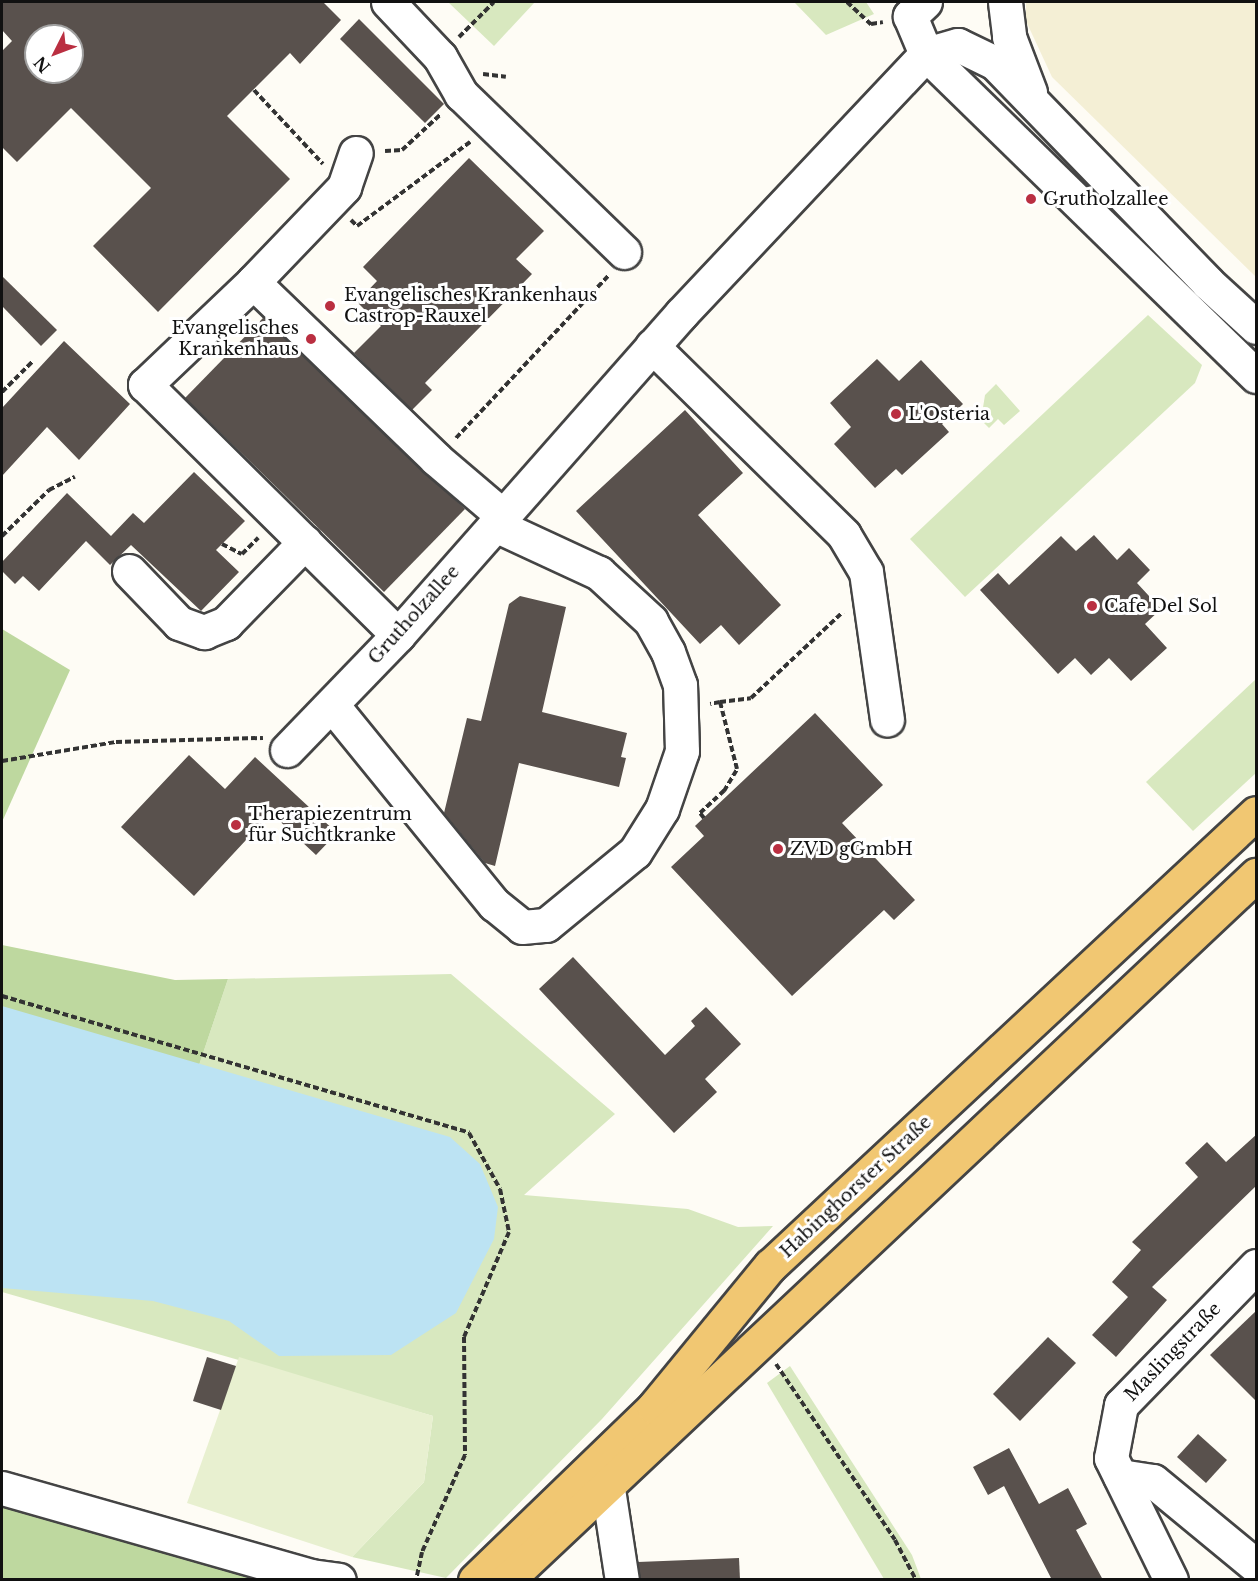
<!DOCTYPE html>
<html>
<head>
<meta charset="utf-8">
<style>
  body { margin:0 }
  #map { position:relative; width:1258px; height:1581px; overflow:hidden; background:#fefcf5; font-family:"Libre Baskerville",serif }
  div>[style] { position:absolute }
  .farmland>* { inset:0; background:#f4efd5 }
  .green>* { inset:0; background:#d8e8bf }
  .forest>* { inset:0; background:#bed89f }
  .pitch>* { inset:0; background:#e8f0d0 }
  .water>* { inset:0; background:#bce3f3 }
  .building>* { inset:0; background:#59514d }
  .path>* { height:4px; margin-top:-2px; transform-origin:0; background:repeating-linear-gradient(90deg,#333 0 6px,transparent 0 9px) }
  .roads { filter:drop-shadow(2px 0 #444) drop-shadow(-2px 0 #444) drop-shadow(0 2px #444) drop-shadow(0 -2px #444) }
  .minor>* { height:33px; margin:-16.5px; padding:0 16.5px; transform-origin:16.5px; border-radius:16.5px; background:#fff }
  .major>* { height:33px; margin:-16.5px; padding:0 16.5px; transform-origin:16.5px; border-radius:16.5px; background:#f1c772 }
  .dots>* { width:16px; height:16px; translate:-50% -50%; box-sizing:border-box; border:3px solid #fff; border-radius:50% }
  span { translate:-50% -50%; white-space:nowrap; text-align:center; line-height:1.15; -webkit-text-stroke:6px #fff; paint-order:stroke }
  .poi-label { font-size:18px; color:#111 }
  .left { translate:0 -50%; text-align:left }
  .right { translate:-100% -50%; text-align:right }
  .street-label { font-size:18px; color:#111 }
  .frame { position:absolute; inset:0; border:3px solid #111; pointer-events:none }
  .north { position:absolute; left:24px; top:24px; width:60px; height:60px; box-sizing:border-box; background:#fff; border:2px solid #a0a0a0; border-radius:50%; rotate:228deg; font-size:16px; font-weight:700; line-height:24px; text-align:center; color:#111 }
  .north::after { content:''; display:block; margin:auto; width:21px; height:27px; background:#ba2f41; clip-path:polygon(50% 0,100% 100%,50% 72%,0 100%) }
</style>
</head>
<body>
<div id="map">
  <div class="farmland">
    <i style="clip-path:polygon(1026px 2px,1256px 2px,1256px 277px,1052px 77px,1026px 21px)"></i>
  </div>
  <div class="green">
    <i style="clip-path:polygon(448px 2px,535px 2px,494px 46px)"></i>
    <i style="clip-path:polygon(794px 2px,866px 2px,874px 14px,826px 35px)"></i>
    <i style="clip-path:polygon(1148px 315px,1202px 365px,1195px 383px,965px 597px,910px 539px)"></i>
    <i style="clip-path:polygon(996px 384px,1020px 411px,1004px 425px,998px 419px,989px 428px,981px 420px,985px 395px)"></i>
    <i style="clip-path:polygon(1256px 679px,1256px 773px,1193px 831px,1146px 782px)"></i>
    <i style="clip-path:polygon(451px 974px,615px 1114px,524px 1195px,688px 1209px,738px 1227px,773px 1226px,602px 1419px,446px 1578px,352px 1557px,424px 1482px,433px 1416px,2px 1292px,2px 1208px,192px 1086px,228px 979px)"></i>
    <i style="clip-path:polygon(790px 1366px,912px 1555px,921px 1579px,884px 1579px,767px 1383px)"></i>
  </div>
  <div class="forest">
    <i style="clip-path:polygon(2px 629px,70px 670px,2px 822px)"></i>
    <i style="clip-path:polygon(2px 945px,175px 980px,228px 979px,192px 1086px,2px 1208px)"></i>
    <i style="clip-path:polygon(2px 1498px,318px 1579px,2px 1579px)"></i>
  </div>
  <div class="pitch">
    <i style="clip-path:polygon(239px 1357px,433px 1416px,424px 1482px,352px 1557px,187px 1503px)"></i>
  </div>
  <div class="water">
    <i style="clip-path:polygon(2px 1006px,450px 1137px,480px 1164px,498px 1207px,494px 1239px,456px 1313px,391px 1355px,279px 1356px,229px 1321px,153px 1301px,2px 1288px)"></i>
  </div>
  <div class="building">
    <i style="clip-path:polygon(evenodd,2px 2px,323px 2px,341px 20px,300px 64px,290px 53px,227px 116px,290px 179px,158px 312px,93px 246px,151px 188px,71px 108px,17px 162px,2px 147px,2px 51px,12px 41px,2px 30px,2px 2px,36px 36px,72px 36px,72px 72px,36px 72px,36px 36px)"></i>
    <i style="clip-path:polygon(359px 19px,444px 104px,425px 123px,340px 39px)"></i>
    <i style="clip-path:polygon(469px 158px,544px 231px,516px 259px,532px 274px,425px 383px,432px 390px,412px 410px,354px 353px,381px 326px,357px 302px,377px 281px,363px 267px)"></i>
    <i style="clip-path:polygon(2px 276px,57px 330px,41px 346px,2px 306px)"></i>
    <i style="clip-path:polygon(263px 318px,465px 509px,384px 592px,185px 398px)"></i>
    <i style="clip-path:polygon(64px 341px,130px 404px,79px 460px,47px 427px,2px 476px,2px 408px)"></i>
    <i style="clip-path:polygon(877px 359px,899px 381px,921px 360px,963px 404px,942px 424px,949px 432px,902px 475px,896px 469px,875px 488px,834px 444px,851px 427px,830px 403px)"></i>
    <i style="clip-path:polygon(685px 410px,743px 473px,698px 515px,781px 605px,739px 645px,721px 625px,700px 644px,576px 511px)"></i>
    <i style="clip-path:polygon(194px 472px,245px 521px,216px 550px,239px 572px,201px 611px,131px 545px,110px 565px,86px 541px,39px 591px,23px 576px,15px 584px,2px 571px,2px 562px,67px 493px,111px 536px,133px 513px,144px 523px)"></i>
    <i style="clip-path:polygon(1094px 535px,1117px 560px,1129px 548px,1150px 570px,1137px 583px,1161px 609px,1145px 624px,1167px 648px,1131px 681px,1109px 658px,1091px 675px,1075px 658px,1058px 674px,980px 590px,998px 573px,1009px 585px,1061px 536px,1076px 551px)"></i>
    <i style="clip-path:polygon(520px 596px,566px 607px,542px 712px,627px 733px,621px 757px,626px 758px,619px 787px,519px 763px,495px 866px,485px 863px,444px 813px,467px 718px,481px 721px,509px 604px)"></i>
    <i style="clip-path:polygon(815px 713px,883px 785px,842px 823px,915px 900px,894px 920px,884px 910px,792px 996px,671px 867px,704px 836px,695px 826px)"></i>
    <i style="clip-path:polygon(189px 755px,225px 789px,255px 757px,337px 833px,316px 855px,271px 813px,194px 896px,121px 827px)"></i>
    <i style="clip-path:polygon(573px 957px,665px 1055px,695px 1026px,691px 1021px,706px 1007px,741px 1044px,705px 1079px,717px 1092px,674px 1133px,539px 989px)"></i>
    <i style="clip-path:polygon(1257px 1134px,1257px 1185px,1152px 1287px,1167px 1300px,1116px 1357px,1092px 1335px,1128px 1297px,1112px 1282px,1141px 1250px,1132px 1242px,1198px 1177px,1185px 1163px,1207px 1142px,1226px 1162px)"></i>
    <i style="clip-path:polygon(1257px 1310px,1257px 1402px,1210px 1355px)"></i>
    <i style="clip-path:polygon(1048px 1337px,1076px 1363px,1020px 1421px,993px 1394px)"></i>
    <i style="clip-path:polygon(207px 1357px,236px 1366px,221px 1410px,193px 1401px)"></i>
    <i style="clip-path:polygon(1198px 1434px,1227px 1460px,1206px 1483px,1177px 1457px)"></i>
    <i style="clip-path:polygon(1009px 1448px,1039px 1504px,1068px 1488px,1087px 1524px,1076px 1530px,1103px 1580px,1052px 1580px,1004px 1486px,988px 1495px,973px 1467px)"></i>
    <i style="clip-path:polygon(739px 1558px,740px 1580px,640px 1580px,638px 1562px)"></i>
  </div>
  <div class="path">
    <i style="left:847px;top:2px;width:33px;rotate:43deg"></i>
    <i style="left:871px;top:24px;width:12px;rotate:-9deg"></i>
    <i style="left:459px;top:37px;width:49px;rotate:-45deg"></i>
    <i style="left:483px;top:74px;width:23px;rotate:7deg"></i>
    <i style="left:254px;top:90px;width:101px;rotate:47deg"></i>
    <i style="left:385px;top:151px;width:17px;rotate:-3deg"></i>
    <i style="left:402px;top:150px;width:53px;rotate:-42.7deg"></i>
    <i style="left:351px;top:220px;width:8px;rotate:45deg"></i>
    <i style="left:357px;top:226px;width:141px;rotate:-36.6deg"></i>
    <i style="left:2px;top:392px;width:44px;rotate:-45deg"></i>
    <i style="left:456px;top:438px;width:224px;rotate:-46.8deg"></i>
    <i style="left:2px;top:536px;width:66px;rotate:-44.4deg"></i>
    <i style="left:49px;top:490px;width:29px;rotate:-27deg"></i>
    <i style="left:222px;top:544px;width:22px;rotate:27deg"></i>
    <i style="left:242px;top:554px;width:23px;rotate:-45deg"></i>
    <i style="left:720px;top:702px;width:31px;rotate:-7deg"></i>
    <i style="left:751px;top:698px;width:126px;rotate:-43.1deg"></i>
    <i style="left:2px;top:761px;width:116px;rotate:-9.5deg"></i>
    <i style="left:116px;top:742px;width:147px;rotate:-1.6deg"></i>
    <i style="left:704px;top:818px;width:6px;rotate:-129deg"></i>
    <i style="left:700px;top:813px;width:33px;rotate:-43deg"></i>
    <i style="left:724px;top:791px;width:26px;rotate:-59deg"></i>
    <i style="left:737px;top:769px;width:69px;rotate:-104.2deg"></i>
    <i style="left:720px;top:702px;width:10px;rotate:169deg"></i>
    <i style="left:2px;top:996px;width:487px;rotate:16.3deg"></i>
    <i style="left:469px;top:1133px;width:64px;rotate:61deg"></i>
    <i style="left:500px;top:1189px;width:44px;rotate:78.2deg"></i>
    <i style="left:509px;top:1232px;width:114px;rotate:113.2deg"></i>
    <i style="left:464px;top:1337px;width:118px;rotate:89.5deg"></i>
    <i style="left:465px;top:1455px;width:106px;rotate:113.9deg"></i>
    <i style="left:422px;top:1552px;width:29px;rotate:102deg"></i>
    <i style="left:776px;top:1364px;width:212px;rotate:55.9deg"></i>
    <i style="left:895px;top:1540px;width:45px;rotate:62.3deg"></i>
  </div>
  <div class="roads">
    <div class="minor">
      <i style="left:388px;top:2px;width:76px;rotate:46.6deg"></i>
      <i style="left:440px;top:57px;width:43px;rotate:60.4deg"></i>
      <i style="left:461px;top:94px;width:227px;rotate:44.1deg"></i>
      <i style="left:925px;top:2px;width:21px;rotate:137deg"></i>
      <i style="left:910px;top:16px;width:41px;rotate:67.2deg"></i>
      <i style="left:926px;top:54px;width:461px;rotate:44.3deg"></i>
      <i style="left:1005px;top:2px;width:35px;rotate:83deg"></i>
      <i style="left:1009px;top:37px;width:59px;rotate:69.1deg"></i>
      <i style="left:253px;top:282px;width:132px;rotate:-46.2deg"></i>
      <i style="left:344px;top:187px;width:36px;rotate:-71deg"></i>
      <i style="left:652px;top:346px;width:269px;rotate:44.5deg"></i>
      <i style="left:844px;top:535px;width:43px;rotate:59.3deg"></i>
      <i style="left:866px;top:572px;width:149px;rotate:81.9deg"></i>
      <i style="left:129px;top:571px;width:72px;rotate:46.1deg"></i>
      <i style="left:179px;top:623px;width:27px;rotate:20deg"></i>
      <i style="left:204px;top:632px;width:24px;rotate:-22deg"></i>
      <i style="left:226px;top:623px;width:113px;rotate:-45.7deg"></i>
      <i style="left:398px;top:635px;width:356px;rotate:-135.3deg"></i>
      <i style="left:145px;top:385px;width:149px;rotate:-43.6deg"></i>
      <i style="left:253px;top:282px;width:255px;rotate:44deg"></i>
      <i style="left:436px;top:459px;width:88px;rotate:40.4deg"></i>
      <i style="left:332px;top:705px;width:257px;rotate:50.9deg"></i>
      <i style="left:494px;top:904px;width:36px;rotate:39deg"></i>
      <i style="left:522px;top:927px;width:24px;rotate:-5deg"></i>
      <i style="left:546px;top:925px;width:115px;rotate:-39.4deg"></i>
      <i style="left:635px;top:852px;width:51px;rotate:-57.9deg"></i>
      <i style="left:662px;top:809px;width:61px;rotate:-71deg"></i>
      <i style="left:682px;top:751px;width:66px;rotate:-91.7deg"></i>
      <i style="left:680px;top:685px;width:35px;rotate:-110deg"></i>
      <i style="left:668px;top:652px;width:35px;rotate:-119deg"></i>
      <i style="left:651px;top:621px;width:71px;rotate:-137.3deg"></i>
      <i style="left:599px;top:573px;width:115px;rotate:-155.2deg"></i>
      <i style="left:287px;top:750px;width:160px;rotate:-46deg"></i>
      <i style="left:398px;top:635px;width:428px;rotate:-48.6deg"></i>
      <i style="left:681px;top:314px;width:357px;rotate:-46.7deg"></i>
      <i style="left:926px;top:54px;width:33px;rotate:-16deg"></i>
      <i style="left:958px;top:45px;width:41px;rotate:25.9deg"></i>
      <i style="left:995px;top:63px;width:306px;rotate:45.9deg"></i>
      <i style="left:1208px;top:283px;width:65px;rotate:42.5deg"></i>
      <i style="left:1120px;top:1476px;width:33px;rotate:9deg"></i>
      <i style="left:1153px;top:1481px;width:134px;rotate:39.5deg"></i>
      <i style="left:2px;top:1488px;width:321px;rotate:15.9deg"></i>
      <i style="left:311px;top:1576px;width:28px;rotate:8deg"></i>
      <i style="left:608px;top:1489px;width:92px;rotate:81.3deg"></i>
      <i style="left:1171px;top:1580px;width:136px;rotate:-116.2deg"></i>
      <i style="left:1111px;top:1458px;width:54px;rotate:-79.3deg"></i>
      <i style="left:1121px;top:1405px;width:194px;rotate:-45.8deg"></i>
    </div>
    <div class="major">
      <i style="left:475px;top:1580px;width:249px;rotate:-44deg"></i>
      <i style="left:654px;top:1407px;width:183px;rotate:-50.6deg"></i>
      <i style="left:770px;top:1266px;width:664px;rotate:-42.99deg"></i>
      <i style="left:507px;top:1580px;width:1029px;rotate:-43.27deg"></i>
    </div>
  </div>
  <div class="dots">
    <i style="left:1031px;top:199px;background:#ba2f41"></i>
    <i style="left:330px;top:306px;background:#ba2f41"></i>
    <i style="left:311px;top:339px;background:#ba2f41"></i>
    <i style="left:896px;top:414px;background:#ba2f41"></i>
    <i style="left:1092px;top:606px;background:#ba2f41"></i>
    <i style="left:236px;top:825px;background:#ba2f41"></i>
    <i style="left:778px;top:849px;background:#ba2f41"></i>
  </div>
  <div class="poi-label">
    <span class="left" style="left:1043px;top:199px">Grutholzallee</span>
    <span class="left" style="left:344px;top:306px">Evangelisches Krankenhaus<br>Castrop-Rauxel</span>
    <span class="right" style="left:299px;top:339px">Evangelisches<br>Krankenhaus</span>
    <span class="left" style="left:908px;top:414px">L'Osteria</span>
    <span class="left" style="left:1104px;top:606px">Cafe Del Sol</span>
    <span class="left" style="left:248px;top:825px">Therapiezentrum<br>für Suchtkranke</span>
    <span class="left" style="left:790px;top:849px">ZVD gGmbH</span>
  </div>
  <div class="street-label">
    <span style="left:414px;top:615px;rotate:-48deg">Grutholzallee</span>
    <span style="left:856px;top:1187px;rotate:-43deg">Habinghorster Straße</span>
    <span style="left:1173px;top:1352px;rotate:-46deg">Maslingstraße</span>
  </div>
  <div class="frame"></div>
  <div class="north">N</div>
</div>
</body>
</html>
